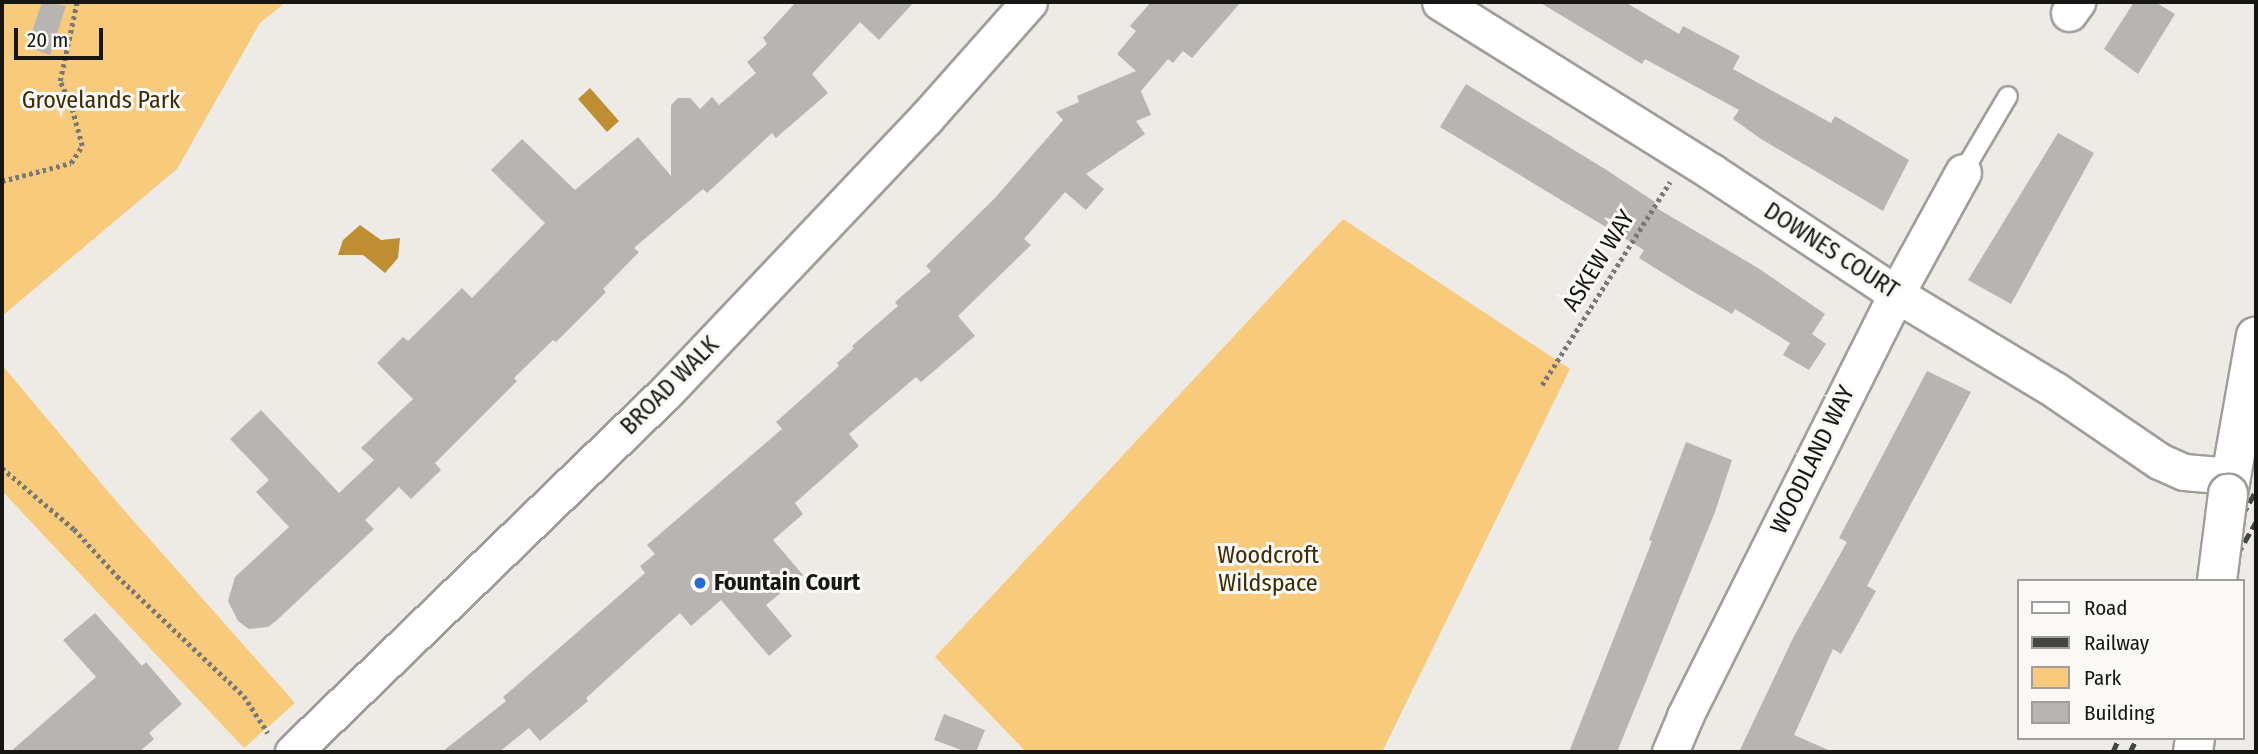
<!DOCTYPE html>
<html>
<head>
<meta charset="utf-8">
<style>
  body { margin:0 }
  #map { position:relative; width:2258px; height:754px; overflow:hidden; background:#eeebe7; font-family:"Fira Sans Condensed",sans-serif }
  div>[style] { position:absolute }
  .green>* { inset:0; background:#f8ca7c }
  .water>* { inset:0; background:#bf8e33 }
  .building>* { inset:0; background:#b7b4b1 }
  .path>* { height:4.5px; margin-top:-2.25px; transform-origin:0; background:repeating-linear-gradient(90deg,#7a7875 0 3.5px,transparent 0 7px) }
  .roads { filter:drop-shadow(2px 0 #a09e9a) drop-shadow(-2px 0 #a09e9a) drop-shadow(0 2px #a09e9a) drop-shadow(0 -2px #a09e9a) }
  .lane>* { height:18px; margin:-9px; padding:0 9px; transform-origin:9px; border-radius:9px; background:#fff }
  .street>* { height:35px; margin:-17.5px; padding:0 17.5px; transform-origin:17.5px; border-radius:17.5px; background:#fff }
  .secondary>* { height:38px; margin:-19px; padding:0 19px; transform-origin:19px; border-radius:19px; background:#fff }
  .rail>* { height:5px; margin-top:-2.5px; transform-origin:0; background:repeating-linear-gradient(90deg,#454542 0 10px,transparent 0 15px) }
  .bridges { filter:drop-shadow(2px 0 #a09e9a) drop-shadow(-2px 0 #a09e9a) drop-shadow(0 2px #a09e9a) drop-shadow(0 -2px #a09e9a) }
  .secondary-bridge>* { height:38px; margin:-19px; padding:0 19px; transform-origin:19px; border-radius:19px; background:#fff }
  .dots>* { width:19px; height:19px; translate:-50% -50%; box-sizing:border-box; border:4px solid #fbf9f5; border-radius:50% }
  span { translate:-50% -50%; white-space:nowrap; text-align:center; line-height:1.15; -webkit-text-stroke:6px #fbf9f5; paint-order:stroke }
  .park-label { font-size:24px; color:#3e2a03 }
  .street-label { font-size:24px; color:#161614 }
  .poi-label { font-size:24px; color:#161614; font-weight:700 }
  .left { translate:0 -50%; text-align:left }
  .frame { position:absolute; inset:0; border:4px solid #161614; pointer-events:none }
  .legend { position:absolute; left:2017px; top:579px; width:228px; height:161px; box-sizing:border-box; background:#fbf9f5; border:2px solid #9f9e9b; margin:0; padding:9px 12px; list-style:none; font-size:21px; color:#161614 }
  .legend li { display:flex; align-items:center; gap:14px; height:35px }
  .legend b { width:35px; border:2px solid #9f9e9b }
  .scale { position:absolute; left:14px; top:28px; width:89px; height:32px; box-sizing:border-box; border:4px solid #161614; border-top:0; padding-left:9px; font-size:21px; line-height:24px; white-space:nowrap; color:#161614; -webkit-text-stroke:5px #fbf9f5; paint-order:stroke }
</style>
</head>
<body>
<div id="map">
  <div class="green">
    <i style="clip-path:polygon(2px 2px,286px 2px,260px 23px,177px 169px,2px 316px)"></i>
    <i style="clip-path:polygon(1343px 219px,1570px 369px,1382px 752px,1026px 752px,935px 657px)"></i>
    <i style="clip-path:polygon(2px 365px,122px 508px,295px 703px,244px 748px,2px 491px)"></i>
  </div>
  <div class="water">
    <i style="clip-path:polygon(590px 88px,619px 121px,607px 132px,578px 99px)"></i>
    <i style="clip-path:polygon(360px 225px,381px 240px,400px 238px,398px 258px,385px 273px,363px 255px,338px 255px,343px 240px)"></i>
  </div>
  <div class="building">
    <i style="clip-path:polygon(42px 2px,66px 6px,50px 55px,27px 47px)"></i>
    <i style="clip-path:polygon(796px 2px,914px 2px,879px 40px,860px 22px,812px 74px,828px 93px,776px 138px,772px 133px,707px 193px,703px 189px,634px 248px,639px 252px,603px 289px,606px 292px,556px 342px,553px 340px,514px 378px,517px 381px,435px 463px,441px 470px,411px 499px,399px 487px,365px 520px,374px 529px,276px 621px,268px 627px,249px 629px,238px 621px,228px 601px,235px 577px,289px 527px,256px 492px,269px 480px,230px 439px,261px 410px,339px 493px,374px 460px,361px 448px,413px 399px,377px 363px,403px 337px,408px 341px,462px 288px,472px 298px,545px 223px,491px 170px,522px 139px,575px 190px,638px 137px,671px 176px,671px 105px,678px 98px,690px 98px,700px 109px,712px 97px,719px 105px,756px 73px,747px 62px,767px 44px,763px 38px)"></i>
    <i style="clip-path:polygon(1151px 2px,1241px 2px,1192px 58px,1183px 51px,1173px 63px,1168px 59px,1141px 91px,1151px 115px,1136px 121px,1145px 134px,1086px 174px,1104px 189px,1086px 210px,1065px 192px,1024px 239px,1031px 245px,958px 316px,975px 336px,921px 382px,916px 377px,849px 434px,859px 446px,795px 503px,803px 514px,773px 540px,803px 575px,766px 605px,792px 636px,769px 656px,721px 600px,691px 626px,680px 613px,586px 698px,588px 701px,540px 741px,529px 728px,499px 752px,442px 752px,506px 701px,503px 697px,645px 573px,640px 566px,655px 554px,647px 545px,782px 429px,776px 422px,839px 366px,837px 363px,854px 348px,852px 346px,898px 306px,895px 302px,931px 271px,926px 266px,994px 199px,1063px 120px,1056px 112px,1079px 102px,1077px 96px,1136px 71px,1117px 54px,1136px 31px,1130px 26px)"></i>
    <i style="clip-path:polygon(1539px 2px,1625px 2px,1679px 34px,1683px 26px,1740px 56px,1733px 69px,1831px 123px,1835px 116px,1909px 160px,1883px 211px,1761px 139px,1733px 119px,1739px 110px,1645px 59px,1642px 64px)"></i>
    <i style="clip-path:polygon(2134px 2px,2155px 2px,2175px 14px,2138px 74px,2104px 49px)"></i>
    <i style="clip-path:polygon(1466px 84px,1605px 169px,1655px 202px,1653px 206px,1758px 268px,1825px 314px,1812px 334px,1826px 344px,1809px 370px,1783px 355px,1790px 343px,1735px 309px,1732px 314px,1687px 288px,1639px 258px,1644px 250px,1440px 127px)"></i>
    <i style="clip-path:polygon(2058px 133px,2094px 153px,2011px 304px,1968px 280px)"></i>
    <i style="clip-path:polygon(1927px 371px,1971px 392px,1867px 586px,1876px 591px,1841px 654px,1833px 649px,1794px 735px,1833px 752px,1739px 752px,1793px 638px,1847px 542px,1839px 538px)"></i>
    <i style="clip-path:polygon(1686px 442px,1732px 460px,1715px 512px,1617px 752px,1569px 752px,1652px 541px,1649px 540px)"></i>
    <i style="clip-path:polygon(95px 613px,142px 666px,146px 662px,182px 704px,149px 733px,154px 739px,139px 752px,10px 752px,96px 677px,63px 640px)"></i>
    <i style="clip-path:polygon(944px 714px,985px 730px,976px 752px,967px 752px,934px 740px)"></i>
  </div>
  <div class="path">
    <i style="left:2px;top:181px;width:71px;rotate:-14.6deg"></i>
    <i style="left:71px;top:163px;width:20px;rotate:-57deg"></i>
    <i style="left:82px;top:146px;width:42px;rotate:-105deg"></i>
    <i style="left:71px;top:105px;width:26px;rotate:-115deg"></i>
    <i style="left:60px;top:81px;width:81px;rotate:-77.9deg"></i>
    <i style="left:1542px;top:385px;width:240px;rotate:-57.8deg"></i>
    <i style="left:2px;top:468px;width:94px;rotate:40.3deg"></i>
    <i style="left:74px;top:529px;width:64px;rotate:47.5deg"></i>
    <i style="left:117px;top:576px;width:175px;rotate:43.4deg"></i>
    <i style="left:244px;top:696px;width:44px;rotate:57deg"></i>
  </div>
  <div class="roads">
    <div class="lane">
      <i style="left:1963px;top:172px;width:88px;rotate:-59.4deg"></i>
    </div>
    <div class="street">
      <i style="left:1440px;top:2px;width:321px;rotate:32deg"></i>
      <i style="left:1712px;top:172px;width:221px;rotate:33.5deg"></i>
      <i style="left:1896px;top:294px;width:186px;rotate:31.1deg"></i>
      <i style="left:2055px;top:390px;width:126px;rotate:34.3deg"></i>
      <i style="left:2159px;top:461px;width:27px;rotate:24deg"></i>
      <i style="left:2184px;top:472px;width:47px;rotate:4.9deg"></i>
      <i style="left:2069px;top:13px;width:14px;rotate:-54deg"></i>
      <i style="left:293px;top:752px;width:518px;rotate:-43.98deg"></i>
      <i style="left:666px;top:392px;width:378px;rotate:-46.5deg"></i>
      <i style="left:926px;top:118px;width:155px;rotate:-48.4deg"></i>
      <i style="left:1670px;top:752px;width:39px;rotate:-67deg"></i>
      <i style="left:1685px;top:716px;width:472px;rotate:-63.4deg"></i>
      <i style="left:1896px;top:294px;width:139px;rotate:-61.2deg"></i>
    </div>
    <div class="secondary">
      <i style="left:2228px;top:494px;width:160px;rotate:-80deg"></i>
      <i style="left:2193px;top:752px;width:14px;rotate:-82deg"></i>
    </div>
  </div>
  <div class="rail">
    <i style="left:2205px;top:581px;width:103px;rotate:-60.5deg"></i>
    <i style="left:2222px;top:581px;width:68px;rotate:-60deg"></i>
    <i style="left:2113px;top:752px;width:15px;rotate:-67deg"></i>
    <i style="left:2130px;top:752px;width:16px;rotate:-63deg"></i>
  </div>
  <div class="bridges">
    <div class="secondary-bridge">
      <i style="left:2217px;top:581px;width:88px;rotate:-82.8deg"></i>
    </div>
  </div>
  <div class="dots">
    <i style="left:700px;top:583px;background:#256bd7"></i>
  </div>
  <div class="park-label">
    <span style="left:101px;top:101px">Grovelands Park</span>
    <span style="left:1268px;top:570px">Woodcroft<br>Wildspace</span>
  </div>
  <div class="street-label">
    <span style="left:1831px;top:251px;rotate:33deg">DOWNES COURT</span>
    <span style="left:1599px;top:261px;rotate:-58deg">ASKEW WAY</span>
    <span style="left:670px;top:386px;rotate:-45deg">BROAD WALK</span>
    <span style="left:1813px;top:460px;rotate:-64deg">WOODLAND WAY</span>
  </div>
  <div class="poi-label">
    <span class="left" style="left:714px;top:583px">Fountain Court</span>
  </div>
  <div class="frame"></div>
  <ul class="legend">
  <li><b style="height:9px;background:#fff"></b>Road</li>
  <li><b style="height:9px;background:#454542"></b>Railway</li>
  <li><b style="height:19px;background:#f8ca7c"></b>Park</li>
  <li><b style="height:19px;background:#b7b4b1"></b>Building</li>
  </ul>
  <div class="scale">20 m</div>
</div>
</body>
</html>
